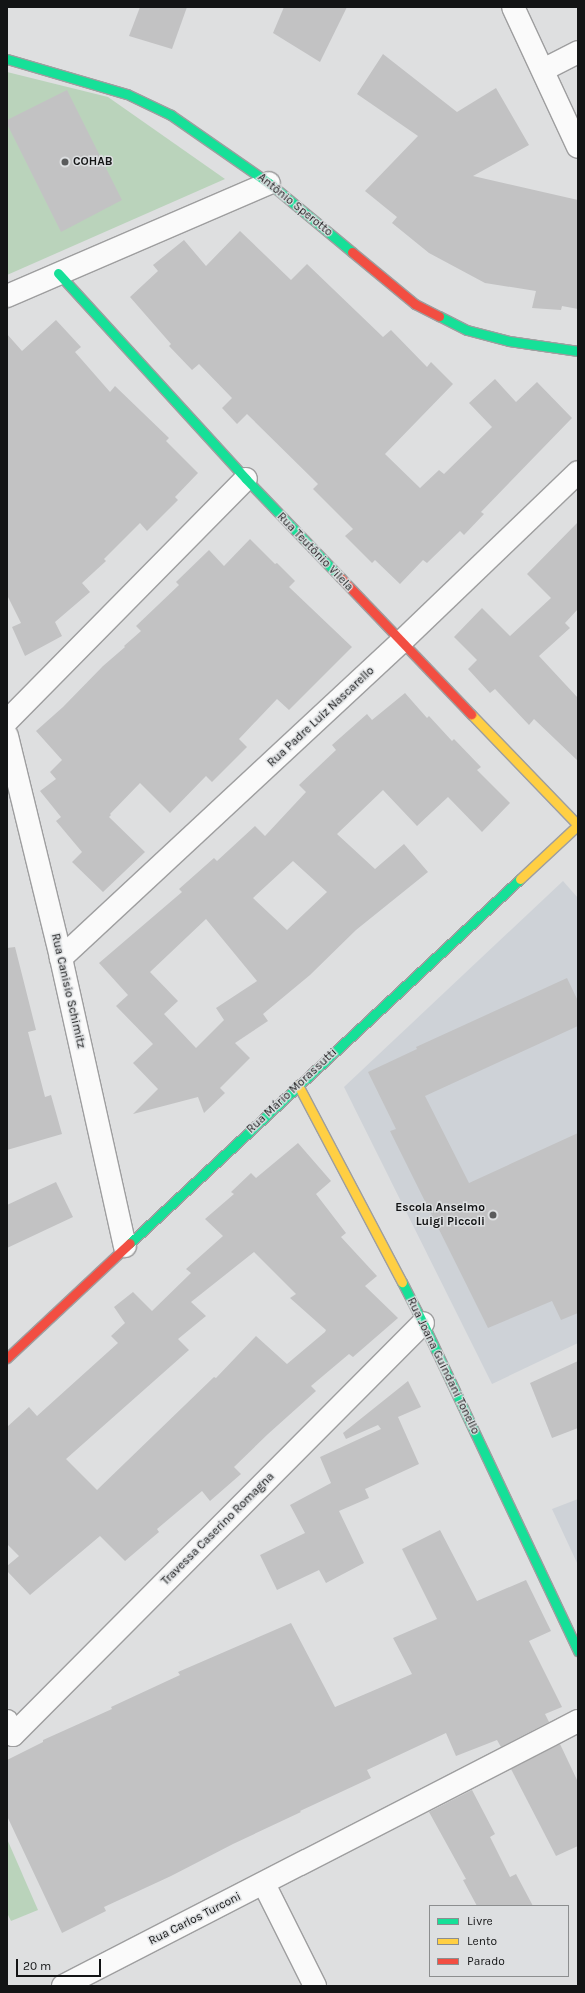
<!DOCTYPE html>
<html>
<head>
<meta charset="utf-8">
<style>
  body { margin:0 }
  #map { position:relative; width:585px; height:1993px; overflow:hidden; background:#dedfe0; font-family:Karla,sans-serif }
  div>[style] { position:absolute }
  .built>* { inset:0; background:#ced2d7 }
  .green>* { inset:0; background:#bad3bb }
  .building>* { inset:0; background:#c2c2c3 }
  .roads { filter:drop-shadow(1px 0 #9e9e9f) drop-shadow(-1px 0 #9e9e9f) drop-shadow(0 1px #9e9e9f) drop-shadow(0 -1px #9e9e9f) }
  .street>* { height:22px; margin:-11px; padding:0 11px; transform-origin:11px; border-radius:11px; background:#fafafa }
  .fast>* { height:9px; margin:-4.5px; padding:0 4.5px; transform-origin:4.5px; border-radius:4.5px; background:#16e098 }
  .slow>* { height:9px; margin:-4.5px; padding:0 4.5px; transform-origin:4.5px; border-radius:4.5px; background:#ffcf43 }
  .jam>* { height:9px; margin:-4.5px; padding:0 4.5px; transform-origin:4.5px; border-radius:4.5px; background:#f24e42 }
  .dots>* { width:11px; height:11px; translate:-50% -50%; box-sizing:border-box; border:2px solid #dddfe1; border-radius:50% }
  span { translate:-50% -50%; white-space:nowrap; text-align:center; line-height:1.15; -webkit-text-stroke:3px #dddfe1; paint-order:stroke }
  .poi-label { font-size:12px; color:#131415; font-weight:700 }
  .left { translate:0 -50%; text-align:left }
  .right { translate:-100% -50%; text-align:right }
  .street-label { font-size:12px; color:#131415 }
  .frame { position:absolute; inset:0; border:8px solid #131415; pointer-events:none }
  .legend { position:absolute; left:429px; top:1905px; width:140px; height:72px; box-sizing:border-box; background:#dddfe1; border:1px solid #8c8e8f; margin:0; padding:5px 7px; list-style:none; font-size:12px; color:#131415 }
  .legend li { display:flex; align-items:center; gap:8px; height:20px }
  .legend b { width:20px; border:1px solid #8c8e8f }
  .scale { position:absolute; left:16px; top:1959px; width:85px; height:18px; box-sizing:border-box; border:2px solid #131415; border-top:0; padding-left:5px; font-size:12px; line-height:14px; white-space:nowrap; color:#131415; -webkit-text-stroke:3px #dddfe1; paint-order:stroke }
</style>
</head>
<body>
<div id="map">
  <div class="built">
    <i style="clip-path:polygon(563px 881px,578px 898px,578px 1343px,492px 1384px,344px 1087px)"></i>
    <i style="clip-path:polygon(578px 1499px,578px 1565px,552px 1509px)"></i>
  </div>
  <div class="green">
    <i style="clip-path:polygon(7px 72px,108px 97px,225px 179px,7px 275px)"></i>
    <i style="clip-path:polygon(7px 1839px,38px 1910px,11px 1921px,7px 1913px)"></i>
  </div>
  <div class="building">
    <i style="clip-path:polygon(140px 7px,187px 7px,172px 49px,129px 36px)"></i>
    <i style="clip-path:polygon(284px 7px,347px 7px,320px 62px,273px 33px)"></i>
    <i style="clip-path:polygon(383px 54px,457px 112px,496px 88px,529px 145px,473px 176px,578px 200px,578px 309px,562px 306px,561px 310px,532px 308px,536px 291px,485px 283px,429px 253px,392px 223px,397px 217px,365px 191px,418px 136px,357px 94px)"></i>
    <i style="clip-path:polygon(67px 90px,122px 200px,61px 232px,7px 124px,7px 120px)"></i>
    <i style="clip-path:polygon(240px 231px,291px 280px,307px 264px,383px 337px,391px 330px,427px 367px,431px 362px,453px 384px,385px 454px,420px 488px,439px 470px,444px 474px,492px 427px,469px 403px,495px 379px,516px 402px,537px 382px,572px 418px,481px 512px,484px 514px,464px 535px,460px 531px,427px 563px,423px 560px,400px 584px,375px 560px,372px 563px,345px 536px,353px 529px,313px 489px,318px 484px,247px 414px,237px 424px,222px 408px,232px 398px,199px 364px,192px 370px,169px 346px,171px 344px,130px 297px,158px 271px,153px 265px,184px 240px,206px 266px)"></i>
    <i style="clip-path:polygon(56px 320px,81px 347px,75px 352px,110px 392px,115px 386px,169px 438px,166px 441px,198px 473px,175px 497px,178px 500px,147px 531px,140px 523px,104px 559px,106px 561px,82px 583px,90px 592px,55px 622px,62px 636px,25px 656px,12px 627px,21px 623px,7px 595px,7px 334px,22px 351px)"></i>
    <i style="clip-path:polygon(578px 522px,578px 609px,565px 623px,570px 628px,539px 656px,578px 698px,578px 761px,534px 719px,529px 725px,495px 689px,490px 693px,468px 669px,477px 660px,454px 637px,482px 608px,510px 636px,551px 598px,527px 574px)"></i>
    <i style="clip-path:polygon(250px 539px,275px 564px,277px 563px,295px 581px,289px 587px,352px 647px,289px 710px,277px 699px,239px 739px,247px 747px,212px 782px,206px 776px,170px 813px,140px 783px,110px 814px,111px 815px,109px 817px,145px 852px,103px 892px,72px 862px,82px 852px,56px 821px,61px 817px,40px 791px,56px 779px,50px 772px,62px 760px,36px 731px,63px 707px,103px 666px,125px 647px,124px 646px,141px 631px,136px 626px,179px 585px,176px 582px,209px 550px,224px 566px)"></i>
    <i style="clip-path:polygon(evenodd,405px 693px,427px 718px,429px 716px,452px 741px,454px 739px,481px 767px,477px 770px,510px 803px,482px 832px,448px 797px,417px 826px,383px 790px,337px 834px,375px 869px,404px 844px,428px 872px,356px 930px,310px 975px,263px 1014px,268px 1021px,235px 1043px,250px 1058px,220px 1088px,225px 1093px,204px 1113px,198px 1097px,133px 1114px,158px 1089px,133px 1063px,153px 1044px,116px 1006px,128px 995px,99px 963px,182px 892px,179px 889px,214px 858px,217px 861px,255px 826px,265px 836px,306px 792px,299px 785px,336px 750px,332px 745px,367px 714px,372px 720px,405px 693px,293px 861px,327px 892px,287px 930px,253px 898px,293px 861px,405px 693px,206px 919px,257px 981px,216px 1008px,224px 1020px,196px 1048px,164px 1014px,178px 1001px,150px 972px,206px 919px)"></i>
    <i style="clip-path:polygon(15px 947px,36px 1030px,28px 1032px,45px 1097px,51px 1095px,62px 1134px,7px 1150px,7px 948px)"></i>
    <i style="clip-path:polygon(567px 978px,578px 1001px,578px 1026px,425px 1096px,469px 1183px,578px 1133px,578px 1313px,561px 1320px,552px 1301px,488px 1328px,390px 1131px,396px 1129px,368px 1072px,417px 1049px,416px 1047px)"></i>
    <i style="clip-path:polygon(evenodd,298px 1143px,331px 1181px,316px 1194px,346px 1233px,341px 1237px,377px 1276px,365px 1286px,398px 1318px,353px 1357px,349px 1354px,311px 1386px,316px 1391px,268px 1434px,234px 1467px,241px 1474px,210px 1501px,202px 1491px,157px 1529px,159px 1532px,125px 1561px,100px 1536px,30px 1595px,7px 1571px,7px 1566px,19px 1556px,7px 1544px,7px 1427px,29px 1407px,37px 1416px,118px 1343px,111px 1336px,125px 1323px,114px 1307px,133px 1292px,152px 1311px,191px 1273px,186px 1269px,223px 1236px,205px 1219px,234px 1194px,231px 1192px,251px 1173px,256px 1178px,298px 1143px,254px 1252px,296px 1294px,290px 1298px,326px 1330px,325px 1332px,287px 1364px,256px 1336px,216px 1378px,214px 1377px,97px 1490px,66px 1459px,189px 1350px,178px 1339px,206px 1316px,191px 1302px,254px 1252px)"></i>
    <i style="clip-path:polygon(56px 1182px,73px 1217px,7px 1248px,7px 1205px)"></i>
    <i style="clip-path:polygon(578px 1361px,578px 1428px,552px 1438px,530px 1383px)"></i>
    <i style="clip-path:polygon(408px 1381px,421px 1407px,398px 1417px,419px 1464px,365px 1489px,369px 1498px,339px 1511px,364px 1563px,326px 1583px,319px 1570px,277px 1590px,260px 1555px,305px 1533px,290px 1505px,331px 1483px,320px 1457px,381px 1429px,378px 1425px,346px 1439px,343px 1433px)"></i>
    <i style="clip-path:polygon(440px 1530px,477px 1601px,526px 1580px,551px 1631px,529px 1641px,562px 1707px,545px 1714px,549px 1722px,501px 1747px,497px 1740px,456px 1756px,446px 1733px,367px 1770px,371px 1778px,300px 1811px,301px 1812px,233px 1844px,171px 1876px,104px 1907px,106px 1911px,62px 1933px,7px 1816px,7px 1760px,43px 1742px,43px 1740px,112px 1709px,111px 1707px,180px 1675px,178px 1672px,291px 1623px,335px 1707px,412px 1674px,393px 1638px,437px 1619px,402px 1549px)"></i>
    <i style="clip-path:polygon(560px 1744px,578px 1782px,578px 1846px,556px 1856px,511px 1769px)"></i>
    <i style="clip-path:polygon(472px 1790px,495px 1834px,490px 1837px,510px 1877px,516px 1874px,533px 1906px,477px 1906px,463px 1880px,466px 1879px,429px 1812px)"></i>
  </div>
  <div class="roads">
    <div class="street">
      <i style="left:513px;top:7px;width:154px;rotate:65.1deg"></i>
      <i style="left:543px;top:70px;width:39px;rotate:-27deg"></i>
      <i style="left:7px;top:296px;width:285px;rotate:-23.3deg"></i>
      <i style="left:7px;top:721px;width:340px;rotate:-45.4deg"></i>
      <i style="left:7px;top:736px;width:228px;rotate:76.3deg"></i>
      <i style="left:61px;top:958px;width:295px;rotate:77.5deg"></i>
      <i style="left:61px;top:958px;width:464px;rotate:-42.9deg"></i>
      <i style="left:401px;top:642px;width:245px;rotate:-43.8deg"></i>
      <i style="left:7px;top:1721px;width:15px;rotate:67deg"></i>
      <i style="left:13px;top:1735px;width:581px;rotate:-45.14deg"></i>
      <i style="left:264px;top:1884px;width:114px;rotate:63.4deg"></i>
      <i style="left:63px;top:1986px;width:579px;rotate:-27.23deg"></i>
    </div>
    <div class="fast">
      <i style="left:7px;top:59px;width:125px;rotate:16.3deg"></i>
      <i style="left:127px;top:94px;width:49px;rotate:25.5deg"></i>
      <i style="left:171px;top:115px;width:119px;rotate:34.8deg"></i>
      <i style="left:269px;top:183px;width:108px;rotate:39.7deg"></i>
      <i style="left:58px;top:273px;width:279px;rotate:47.6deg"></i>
      <i style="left:246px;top:479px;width:136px;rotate:46.2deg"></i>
      <i style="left:439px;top:316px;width:31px;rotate:27deg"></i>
      <i style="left:467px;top:330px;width:43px;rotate:14.7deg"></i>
      <i style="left:509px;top:341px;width:70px;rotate:8.2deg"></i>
      <i style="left:130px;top:1243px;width:533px;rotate:-43.03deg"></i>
      <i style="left:402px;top:1282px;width:46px;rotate:62.9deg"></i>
      <i style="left:423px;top:1323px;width:363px;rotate:64.7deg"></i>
    </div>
    <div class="slow">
      <i style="left:471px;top:714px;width:154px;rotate:46.1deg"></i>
      <i style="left:520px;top:879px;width:79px;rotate:-43deg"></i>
      <i style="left:298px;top:1085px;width:223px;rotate:62.2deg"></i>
    </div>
    <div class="jam">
      <i style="left:352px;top:252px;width:82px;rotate:39.5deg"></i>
      <i style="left:415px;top:304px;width:27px;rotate:27deg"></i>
      <i style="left:340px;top:577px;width:190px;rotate:46.3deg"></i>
      <i style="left:7px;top:1358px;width:168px;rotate:-43.1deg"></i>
    </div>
  </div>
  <div class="dots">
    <i style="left:65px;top:162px;background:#5a5b5c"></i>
    <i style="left:493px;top:1215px;background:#5a5b5c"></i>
  </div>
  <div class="poi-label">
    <span class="left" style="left:73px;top:162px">COHAB</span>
    <span class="right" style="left:485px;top:1215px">Escola Anselmo<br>Luigi Piccoli</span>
  </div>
  <div class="street-label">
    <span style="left:295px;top:205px;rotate:39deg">Antônio Sperotto</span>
    <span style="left:315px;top:552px;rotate:46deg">Rua Teutônio Vilela</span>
    <span style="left:321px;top:717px;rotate:-43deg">Rua Padre Luiz Nascarello</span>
    <span style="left:68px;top:991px;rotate:77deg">Rua Canisio Schimitz</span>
    <span style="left:292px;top:1091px;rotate:-43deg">Rua Mário Morassutti</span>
    <span style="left:443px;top:1366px;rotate:64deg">Rua Joana Guindani Tonello</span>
    <span style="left:218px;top:1529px;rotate:-45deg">Travessa Caserino Romagna</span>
    <span style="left:195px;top:1919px;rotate:-27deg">Rua Carlos Turconi</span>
  </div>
  <div class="frame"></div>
  <ul class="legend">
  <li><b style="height:5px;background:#16e098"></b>Livre</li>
  <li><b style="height:5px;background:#ffcf43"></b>Lento</li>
  <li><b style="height:5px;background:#f24e42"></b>Parado</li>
  </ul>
  <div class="scale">20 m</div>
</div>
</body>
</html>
